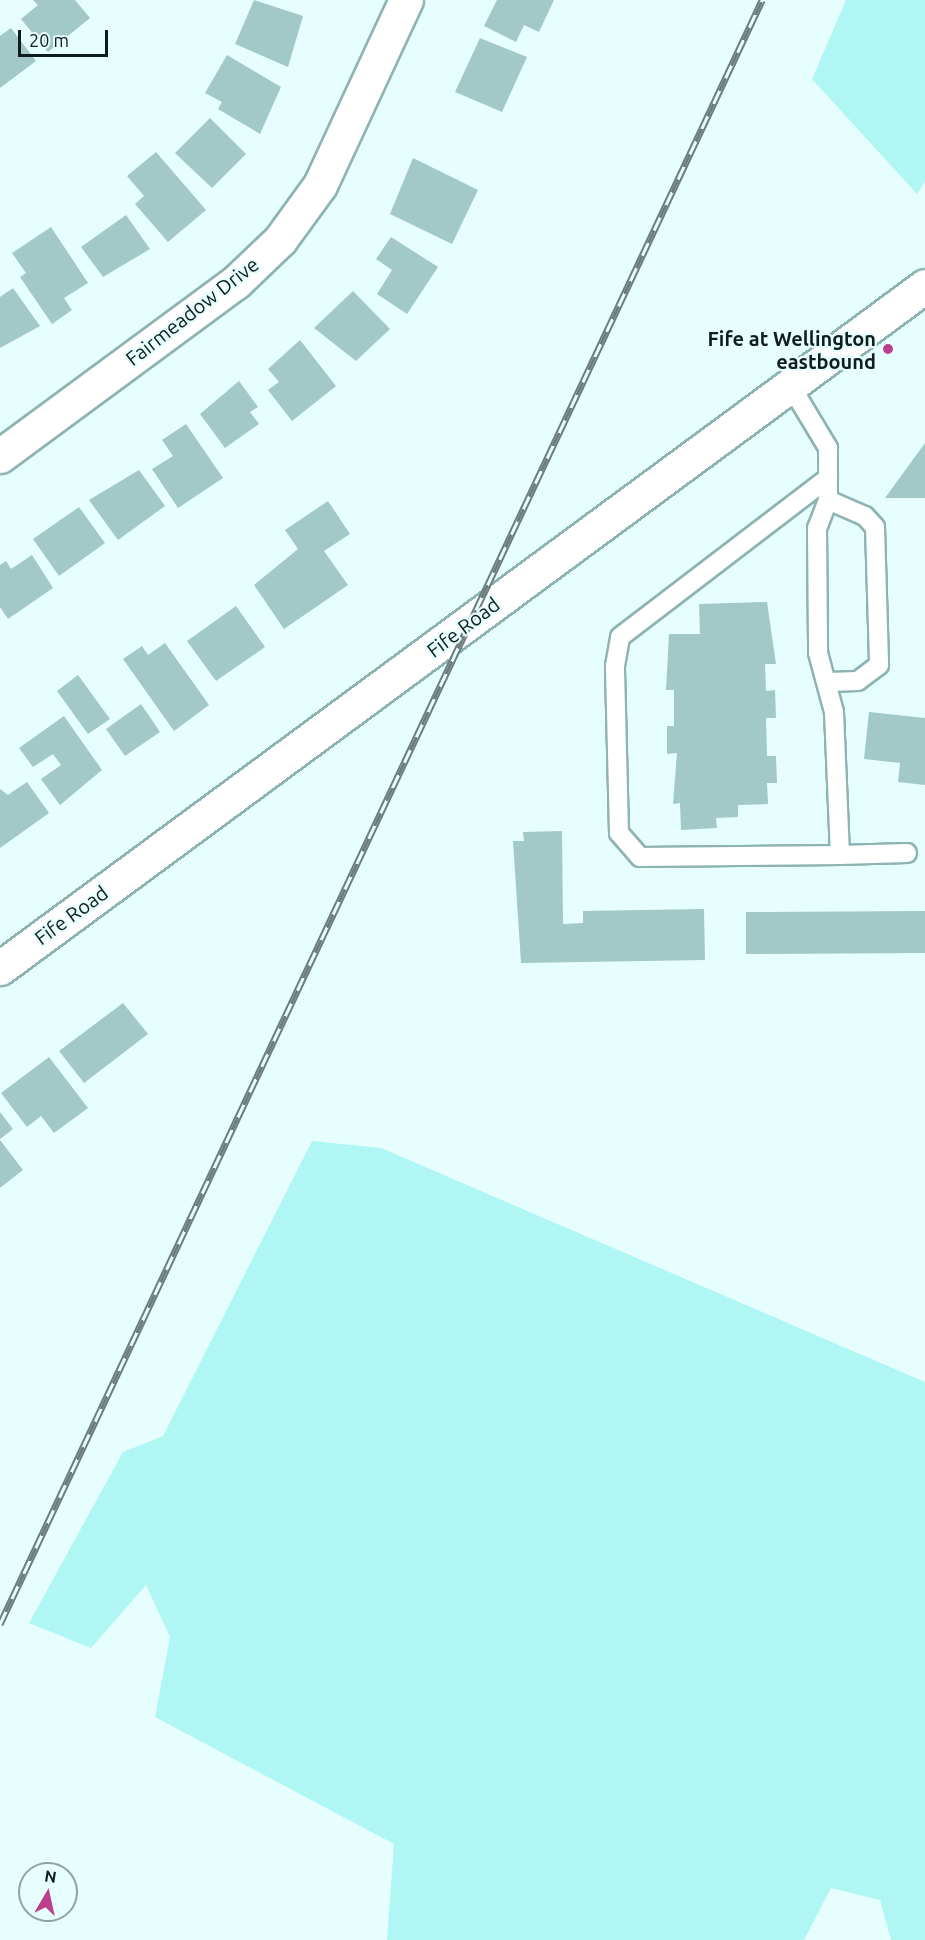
<!DOCTYPE html>
<html>
<head>
<meta charset="utf-8">
<style>
  body { margin:0 }
  #map { position:relative; width:925px; height:1940px; overflow:hidden; background:#e7fefe; font-family:Ubuntu,sans-serif }
  div>[style] { position:absolute }
  .green>* { inset:0; background:#b0f6f5 }
  .building>* { inset:0; background:#a2c8c7 }
  .roads { filter:drop-shadow(2px 0 #8eb3b3) drop-shadow(-2px 0 #8eb3b3) drop-shadow(0 2px #8eb3b3) drop-shadow(0 -2px #8eb3b3) }
  .lane>* { height:18px; margin:-9px; padding:0 9px; transform-origin:9px; border-radius:9px; background:#fff }
  .street>* { height:33px; margin:-16.5px; padding:0 16.5px; transform-origin:16.5px; border-radius:16.5px; background:#fff }
  .secondary>* { height:33px; margin:-16.5px; padding:0 16.5px; transform-origin:16.5px; border-radius:16.5px; background:#fff }
  .rail>* { height:7px; margin-top:-3.5px; transform-origin:0; background:repeating-linear-gradient(90deg,#e7fefe 0 14px,#6c7d7d 0 28px); box-sizing:border-box; border-block:2px solid #6c7d7d }
  .dots>* { width:16px; height:16px; translate:-50% -50%; box-sizing:border-box; border:3px solid #e7fefe; border-radius:50% }
  span { translate:-50% -50%; white-space:nowrap; text-align:center; line-height:1.15; -webkit-text-stroke:4.5px #e7fefe; paint-order:stroke }
  .street-label { font-size:20px; color:#0f1d1d }
  .poi-label { font-size:20px; color:#0f1d1d; font-weight:700 }
  .right { translate:-100% -50%; text-align:right }
  .north { position:absolute; left:18px; top:1862px; width:60px; height:60px; box-sizing:border-box; background:#e7fefe; border:2px solid #91a4a4; border-radius:50%; rotate:9deg; font-size:16px; font-weight:700; line-height:24px; text-align:center; color:#0f1d1d }
  .north::after { content:''; display:block; margin:auto; width:21px; height:27px; background:#bc3f8e; clip-path:polygon(50% 0,100% 100%,50% 72%,0 100%) }
  .scale { position:absolute; left:18px; top:30px; width:90px; height:27px; box-sizing:border-box; border:3px solid #0f1d1d; border-top:0; padding-left:8px; font-size:18px; line-height:21px; white-space:nowrap; color:#0f1d1d; -webkit-text-stroke:4px #e7fefe; paint-order:stroke }
</style>
</head>
<body>
<div id="map">
  <div class="green">
    <i style="clip-path:polygon(846px 0,925px 0,925px 182px,917px 194px,812px 79px)"></i>
    <i style="clip-path:polygon(312px 1141px,381px 1148px,925px 1382px,925px 1940px,891px 1940px,880px 1900px,831px 1888px,804px 1940px,387px 1940px,394px 1844px,155px 1717px,170px 1637px,146px 1585px,91px 1648px,29px 1623px,123px 1452px,163px 1436px)"></i>
  </div>
  <div class="building">
    <i style="clip-path:polygon(33px 0,75px 0,90px 18px,48px 52px,21px 19px,38px 5px)"></i>
    <i style="clip-path:polygon(254px 0,303px 16px,288px 67px,235px 44px)"></i>
    <i style="clip-path:polygon(497px 0,554px 0,539px 32px,524px 25px,516px 42px,484px 26px)"></i>
    <i style="clip-path:polygon(11px 28px,36px 61px,0 88px,0 36px)"></i>
    <i style="clip-path:polygon(480px 38px,527px 57px,502px 112px,455px 92px)"></i>
    <i style="clip-path:polygon(227px 55px,281px 87px,260px 134px,218px 109px,222px 102px,205px 93px)"></i>
    <i style="clip-path:polygon(210px 118px,246px 154px,212px 188px,175px 153px)"></i>
    <i style="clip-path:polygon(156px 152px,206px 210px,168px 242px,135px 204px,144px 196px,127px 176px)"></i>
    <i style="clip-path:polygon(413px 158px,478px 190px,452px 244px,390px 214px)"></i>
    <i style="clip-path:polygon(126px 215px,150px 249px,103px 277px,81px 247px)"></i>
    <i style="clip-path:polygon(51px 227px,88px 283px,64px 298px,72px 310px,52px 324px,20px 277px,26px 273px,12px 253px)"></i>
    <i style="clip-path:polygon(391px 237px,438px 267px,407px 314px,377px 294px,392px 270px,376px 259px)"></i>
    <i style="clip-path:polygon(13px 288px,40px 326px,0 348px,0 297px)"></i>
    <i style="clip-path:polygon(353px 291px,390px 329px,356px 361px,314px 328px)"></i>
    <i style="clip-path:polygon(300px 340px,336px 386px,292px 421px,268px 390px,279px 382px,268px 369px)"></i>
    <i style="clip-path:polygon(239px 381px,258px 407px,250px 412px,259px 424px,225px 448px,200px 414px)"></i>
    <i style="clip-path:polygon(186px 424px,223px 478px,178px 508px,152px 469px,173px 456px,162px 440px)"></i>
    <i style="clip-path:polygon(925px 443px,925px 498px,885px 498px)"></i>
    <i style="clip-path:polygon(139px 470px,165px 506px,118px 540px,89px 500px)"></i>
    <i style="clip-path:polygon(328px 501px,350px 534px,324px 551px,348px 585px,284px 629px,254px 585px,298px 549px,285px 530px)"></i>
    <i style="clip-path:polygon(79px 507px,105px 543px,59px 576px,33px 539px)"></i>
    <i style="clip-path:polygon(32px 555px,53px 588px,8px 619px,0 607px,0 565px,6px 561px,11px 569px)"></i>
    <i style="clip-path:polygon(767px 602px,776px 664px,765px 664px,766px 691px,775px 690px,776px 718px,766px 718px,767px 756px,776px 756px,777px 783px,767px 783px,768px 804px,738px 805px,738px 817px,716px 818px,717px 828px,681px 830px,680px 803px,673px 804px,677px 753px,667px 754px,667px 726px,674px 726px,674px 690px,666px 690px,669px 634px,700px 634px,699px 604px)"></i>
    <i style="clip-path:polygon(236px 606px,265px 647px,216px 681px,187px 641px)"></i>
    <i style="clip-path:polygon(165px 643px,209px 705px,174px 731px,123px 659px,142px 646px,148px 655px)"></i>
    <i style="clip-path:polygon(78px 675px,110px 719px,88px 734px,57px 691px)"></i>
    <i style="clip-path:polygon(141px 704px,160px 732px,125px 756px,106px 729px)"></i>
    <i style="clip-path:polygon(869px 712px,925px 718px,925px 785px,898px 782px,900px 763px,864px 759px)"></i>
    <i style="clip-path:polygon(64px 716px,102px 770px,60px 805px,41px 779px,61px 765px,53px 754px,33px 767px,19px 748px)"></i>
    <i style="clip-path:polygon(27px 782px,49px 813px,0 848px,0 789px,8px 795px)"></i>
    <i style="clip-path:polygon(562px 831px,563px 924px,583px 923px,583px 911px,704px 909px,705px 960px,521px 963px,513px 841px,524px 841px,523px 832px)"></i>
    <i style="clip-path:polygon(925px 911px,925px 953px,746px 954px,746px 912px)"></i>
    <i style="clip-path:polygon(123px 1003px,148px 1034px,84px 1083px,59px 1051px)"></i>
    <i style="clip-path:polygon(49px 1057px,88px 1108px,54px 1133px,41px 1116px,27px 1127px,1px 1093px)"></i>
    <i style="clip-path:polygon(0 1112px,13px 1129px,0 1139px)"></i>
    <i style="clip-path:polygon(0 1140px,23px 1170px,0 1188px)"></i>
  </div>
  <div class="roads">
    <div class="lane">
      <i style="left:789px;top:383px;width:76px;rotate:59deg"></i>
      <i style="left:828px;top:448px;width:52px;rotate:90deg"></i>
      <i style="left:828px;top:500px;width:30px;rotate:111deg"></i>
      <i style="left:817px;top:528px;width:125px;rotate:89.5deg"></i>
      <i style="left:818px;top:653px;width:61px;rotate:74.8deg"></i>
      <i style="left:834px;top:712px;width:143px;rotate:87.6deg"></i>
      <i style="left:840px;top:855px;width:200px;rotate:179.4deg"></i>
      <i style="left:640px;top:857px;width:32px;rotate:-131deg"></i>
      <i style="left:619px;top:833px;width:167px;rotate:-91.4deg"></i>
      <i style="left:615px;top:666px;width:29px;rotate:-80deg"></i>
      <i style="left:620px;top:637px;width:262px;rotate:-37.4deg"></i>
      <i style="left:828px;top:500px;width:40px;rotate:23.4deg"></i>
      <i style="left:865px;top:516px;width:15px;rotate:48deg"></i>
      <i style="left:875px;top:527px;width:138px;rotate:88.3deg"></i>
      <i style="left:879px;top:665px;width:26px;rotate:143deg"></i>
      <i style="left:858px;top:681px;width:29px;rotate:178deg"></i>
      <i style="left:840px;top:855px;width:67px;rotate:-1.7deg"></i>
    </div>
    <div class="street">
      <i style="left:0;top:456px;width:293px;rotate:-36.4deg"></i>
      <i style="left:236px;top:282px;width:61px;rotate:-43.7deg"></i>
      <i style="left:280px;top:240px;width:68px;rotate:-54deg"></i>
      <i style="left:320px;top:185px;width:204px;rotate:-65.1deg"></i>
    </div>
    <div class="secondary">
      <i style="left:0;top:968px;width:1149px;rotate:-36.4deg"></i>
    </div>
  </div>
  <div class="rail">
    <i style="left:0;top:1624px;width:1794px;rotate:-64.86deg"></i>
  </div>
  <div class="dots">
    <i style="left:888px;top:349px;background:#bc3f8e"></i>
  </div>
  <div class="street-label">
    <span style="left:192px;top:311px;rotate:-38deg">Fairmeadow Drive</span>
    <span style="left:463px;top:627px;rotate:-37deg">Fife Road</span>
    <span style="left:71px;top:915px;rotate:-36deg">Fife Road</span>
  </div>
  <div class="poi-label">
    <span class="right" style="left:876px;top:350px">Fife at Wellington<br>eastbound</span>
  </div>
  <div class="north">N</div>
  <div class="scale">20 m</div>
</div>
</body>
</html>
